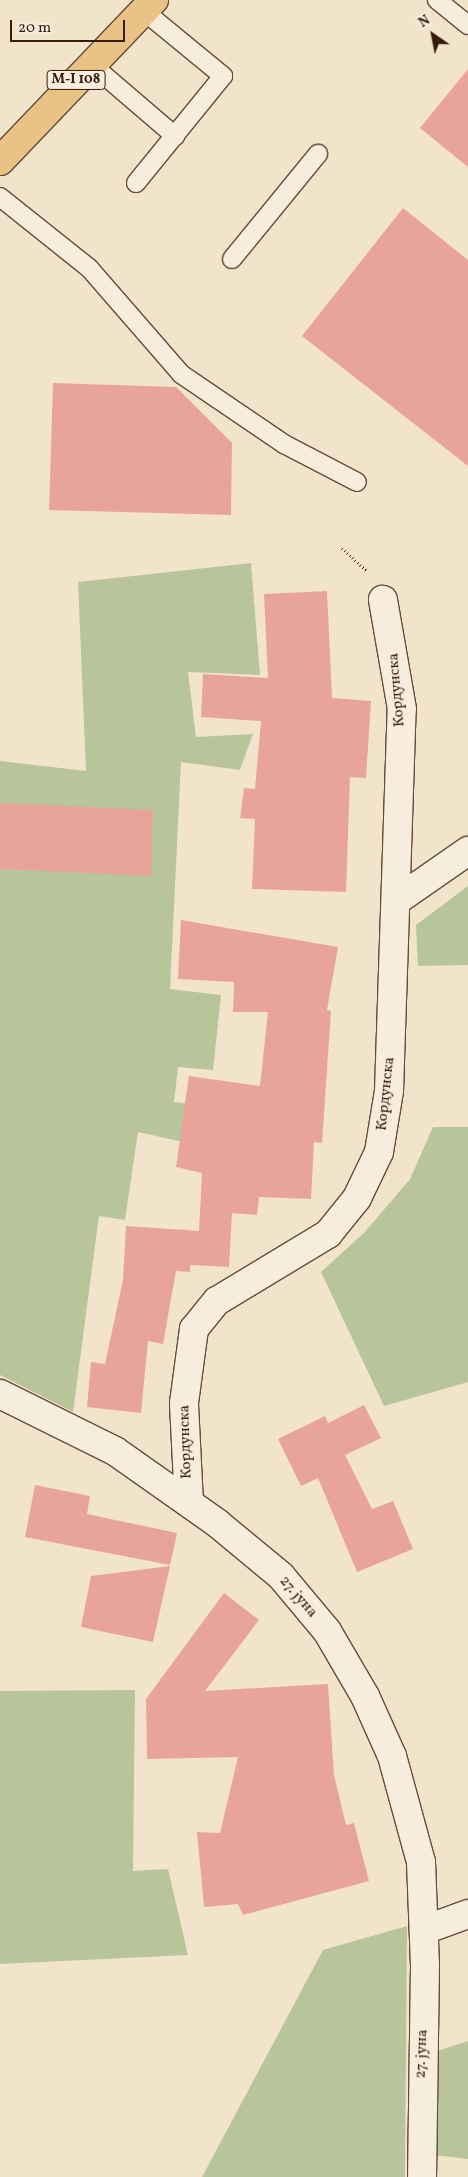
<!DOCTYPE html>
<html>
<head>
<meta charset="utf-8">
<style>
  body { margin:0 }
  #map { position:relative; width:468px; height:2177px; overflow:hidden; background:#f2e4cb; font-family:Vollkorn,serif }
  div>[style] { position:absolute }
  .green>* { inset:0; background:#b8c59a }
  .building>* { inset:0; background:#e8a49a }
  .path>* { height:3px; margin-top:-1.5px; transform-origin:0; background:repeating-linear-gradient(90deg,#361a0a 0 1px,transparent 0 3.5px) }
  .roads { filter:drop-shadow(1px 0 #654c3a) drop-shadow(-1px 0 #654c3a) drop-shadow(0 1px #654c3a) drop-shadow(0 -1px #654c3a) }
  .lane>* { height:18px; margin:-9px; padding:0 9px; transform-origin:9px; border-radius:9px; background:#f7eddd }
  .street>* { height:28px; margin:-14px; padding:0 14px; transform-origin:14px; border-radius:14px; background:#f7eddd }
  .primary>* { height:28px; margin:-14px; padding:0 14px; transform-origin:14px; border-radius:14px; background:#e9c286 }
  span { translate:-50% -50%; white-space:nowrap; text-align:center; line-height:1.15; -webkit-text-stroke:4.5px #f7eddd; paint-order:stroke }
  .shield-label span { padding:1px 4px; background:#f7eddd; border:1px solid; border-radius:4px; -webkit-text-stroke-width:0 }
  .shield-label { font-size:14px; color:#361a0a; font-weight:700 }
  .street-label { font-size:15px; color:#361a0a }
  .north { position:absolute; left:408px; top:10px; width:50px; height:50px; -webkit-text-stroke:4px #f7eddd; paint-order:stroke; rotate:327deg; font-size:14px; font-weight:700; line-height:20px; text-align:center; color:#361a0a }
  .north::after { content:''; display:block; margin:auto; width:18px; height:22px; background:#361a0a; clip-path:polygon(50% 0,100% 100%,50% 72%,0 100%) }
  .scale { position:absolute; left:10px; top:20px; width:115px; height:22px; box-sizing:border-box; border:2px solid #361a0a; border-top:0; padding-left:6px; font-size:15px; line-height:18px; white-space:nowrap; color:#361a0a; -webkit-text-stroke:4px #f7eddd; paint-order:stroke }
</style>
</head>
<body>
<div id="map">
  <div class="green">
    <i style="clip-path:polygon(251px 563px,260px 675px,188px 672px,196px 737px,253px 734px,240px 770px,181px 762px,170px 989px,221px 995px,213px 1070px,178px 1067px,174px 1102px,211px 1106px,206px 1147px,138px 1132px,125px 1220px,99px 1216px,73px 1412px,0 1375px,0 761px,86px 771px,78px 582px)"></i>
    <i style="clip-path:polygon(468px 886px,468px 965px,418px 966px,416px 925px)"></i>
    <i style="clip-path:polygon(433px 1127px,468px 1127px,468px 1382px,384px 1406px,321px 1272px,364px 1233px,410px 1179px)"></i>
    <i style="clip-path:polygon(135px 1690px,133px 1871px,168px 1869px,188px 1955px,0 1964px,0 1691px)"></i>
    <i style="clip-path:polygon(407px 1926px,405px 2177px,202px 2177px,323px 1950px)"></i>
    <i style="clip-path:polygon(468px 2041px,468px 2159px,433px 2155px,437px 2051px)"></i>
  </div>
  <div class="building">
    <i style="clip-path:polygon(468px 69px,468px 167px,420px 128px)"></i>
    <i style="clip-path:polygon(403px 208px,468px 260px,468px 466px,302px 336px)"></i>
    <i style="clip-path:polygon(53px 383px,176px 387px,232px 443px,231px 515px,49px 510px)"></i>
    <i style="clip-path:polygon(327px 591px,332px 698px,371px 701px,366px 778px,350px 777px,346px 892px,252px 889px,255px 819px,240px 818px,244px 788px,255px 789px,261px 721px,201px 717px,203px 674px,268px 678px,264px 594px)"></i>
    <i style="clip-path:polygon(0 803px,153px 810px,151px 876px,0 869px)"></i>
    <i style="clip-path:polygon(181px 920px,338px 947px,327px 1010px,331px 1011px,322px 1143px,314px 1142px,311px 1199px,259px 1197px,257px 1215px,232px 1213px,229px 1267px,190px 1265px,190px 1272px,176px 1271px,163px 1344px,148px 1341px,141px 1413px,87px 1407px,91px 1362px,105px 1364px,123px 1280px,126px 1226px,199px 1231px,202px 1173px,176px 1167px,189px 1076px,260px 1086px,268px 1012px,233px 1012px,234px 982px,178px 979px)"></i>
    <i style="clip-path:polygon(364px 1405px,381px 1438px,345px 1455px,372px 1509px,393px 1501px,413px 1549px,357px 1572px,318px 1478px,301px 1486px,278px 1439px,325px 1416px,328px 1423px)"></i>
    <i style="clip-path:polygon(35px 1485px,90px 1496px,87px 1514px,177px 1533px,170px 1565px,25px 1537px)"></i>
    <i style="clip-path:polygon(170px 1566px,153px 1642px,81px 1627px,91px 1576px)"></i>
    <i style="clip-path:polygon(224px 1593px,259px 1620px,205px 1691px,328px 1684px,334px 1775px,346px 1825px,354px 1823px,369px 1881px,243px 1915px,238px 1904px,204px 1907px,197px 1832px,220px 1833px,238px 1757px,147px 1759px,146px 1699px)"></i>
  </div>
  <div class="path">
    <i style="left:342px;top:548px;width:34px;rotate:43deg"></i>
  </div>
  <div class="roads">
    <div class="lane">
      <i style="left:437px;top:0;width:40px;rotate:39deg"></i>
      <i style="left:91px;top:64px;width:111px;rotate:40.6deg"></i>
      <i style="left:136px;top:183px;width:138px;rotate:-50.9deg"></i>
      <i style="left:223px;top:76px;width:102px;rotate:-140.6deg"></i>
      <i style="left:0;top:197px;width:114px;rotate:38.6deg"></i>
      <i style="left:89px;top:268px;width:140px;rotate:49deg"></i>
      <i style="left:181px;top:374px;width:125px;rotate:34.2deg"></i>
      <i style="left:284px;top:444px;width:82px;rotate:27.5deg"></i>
      <i style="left:232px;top:259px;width:136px;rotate:-50.7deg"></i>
    </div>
    <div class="street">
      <i style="left:396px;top:901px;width:88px;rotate:-34.8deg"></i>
      <i style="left:0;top:1394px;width:128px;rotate:26.4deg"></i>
      <i style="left:115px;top:1451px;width:125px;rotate:35.2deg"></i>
      <i style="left:217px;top:1523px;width:83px;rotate:39.6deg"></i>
      <i style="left:281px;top:1576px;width:72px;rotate:50.1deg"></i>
      <i style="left:327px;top:1631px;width:75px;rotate:59.7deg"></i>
      <i style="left:365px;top:1696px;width:66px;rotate:65.8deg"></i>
      <i style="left:392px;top:1756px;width:110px;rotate:74.7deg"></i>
      <i style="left:421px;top:1862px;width:103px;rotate:87.8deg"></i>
      <i style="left:425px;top:1965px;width:212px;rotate:90.8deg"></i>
      <i style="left:189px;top:1503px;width:100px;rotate:-92.9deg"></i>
      <i style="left:184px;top:1403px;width:75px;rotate:-82.3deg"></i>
      <i style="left:194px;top:1329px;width:36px;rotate:-51deg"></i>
      <i style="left:217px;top:1301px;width:130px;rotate:-31.1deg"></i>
      <i style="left:328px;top:1234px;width:46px;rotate:-51.1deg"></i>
      <i style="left:357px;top:1198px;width:51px;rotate:-64.4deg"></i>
      <i style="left:379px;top:1152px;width:62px;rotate:-80.7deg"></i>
      <i style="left:389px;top:1091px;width:382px;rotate:-88.1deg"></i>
      <i style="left:402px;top:709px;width:111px;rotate:-99.9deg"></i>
      <i style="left:424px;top:1930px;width:47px;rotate:-20deg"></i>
    </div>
    <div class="primary">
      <i style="left:0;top:161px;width:223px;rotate:-46.3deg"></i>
    </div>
  </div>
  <div class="shield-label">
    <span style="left:76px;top:80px">M-I 108</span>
  </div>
  <div class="street-label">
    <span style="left:397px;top:690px;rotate:-95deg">Кордунска</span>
    <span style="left:386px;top:1094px;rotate:-84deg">Кордунска</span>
    <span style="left:186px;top:1442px;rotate:-92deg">Кордунска</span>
    <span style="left:298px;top:1597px;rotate:49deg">27. јуна</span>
    <span style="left:422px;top:2054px;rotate:-88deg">27. јуна</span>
  </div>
  <div class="north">N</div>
  <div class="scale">20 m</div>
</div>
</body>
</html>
